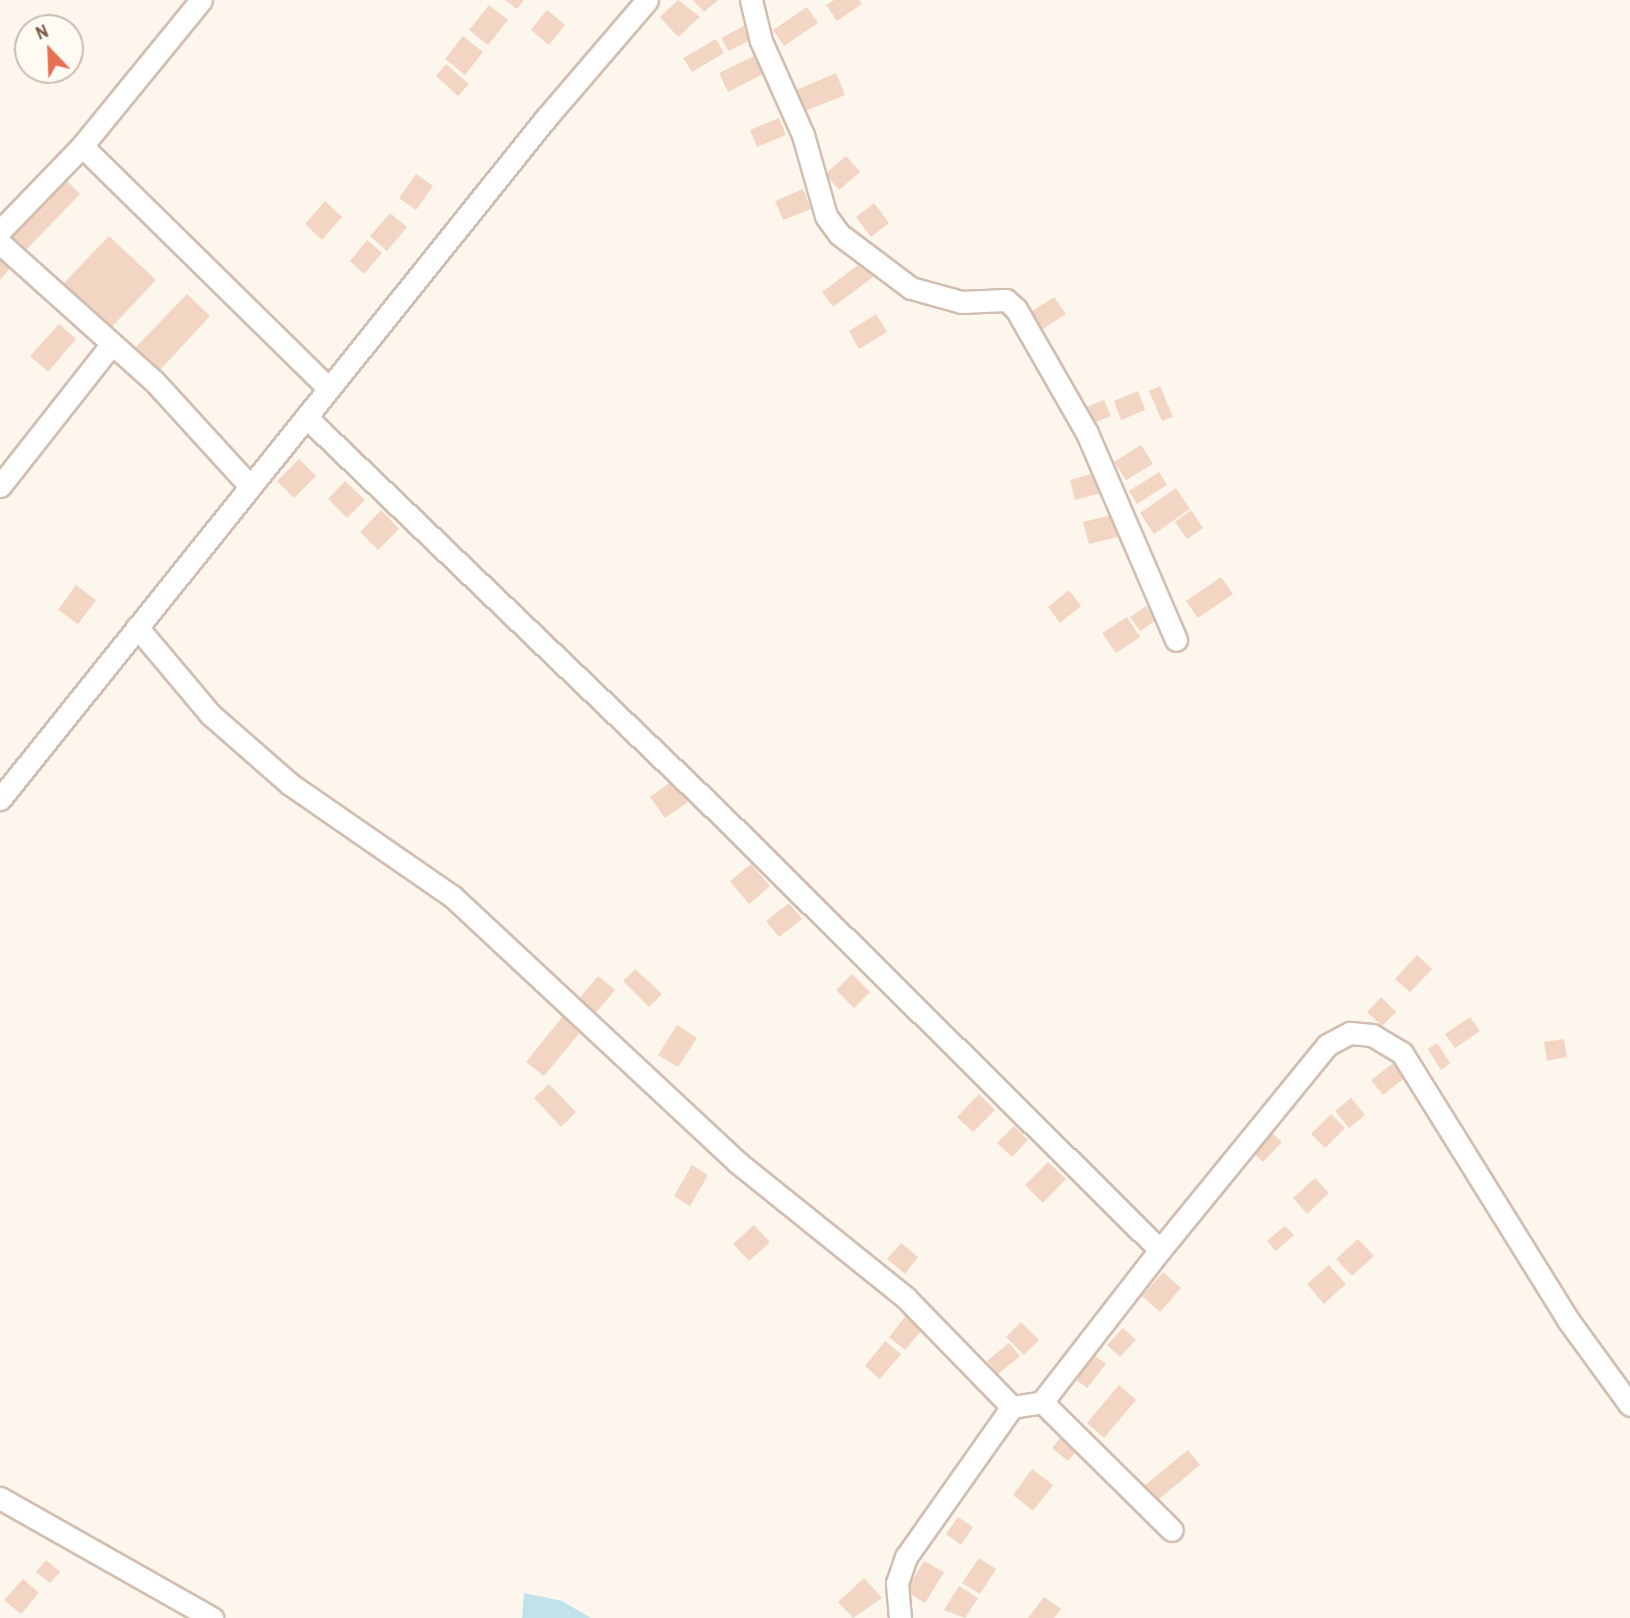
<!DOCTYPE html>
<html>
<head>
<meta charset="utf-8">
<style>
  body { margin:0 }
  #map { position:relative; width:1630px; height:1618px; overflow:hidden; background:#fdf6ec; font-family:"Archivo Narrow",sans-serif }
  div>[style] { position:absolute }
  .water>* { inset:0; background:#bfe3e8 }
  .building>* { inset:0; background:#f3d5c3 }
  .roads { filter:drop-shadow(2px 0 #d1beb0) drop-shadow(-2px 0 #d1beb0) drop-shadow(0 2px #d1beb0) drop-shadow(0 -2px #d1beb0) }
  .minor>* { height:21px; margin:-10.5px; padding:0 10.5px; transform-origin:10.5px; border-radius:10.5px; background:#fff }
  span { translate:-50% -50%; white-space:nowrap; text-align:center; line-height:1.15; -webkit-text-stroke:5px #fffaf3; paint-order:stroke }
  .north { position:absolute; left:14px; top:14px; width:70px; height:70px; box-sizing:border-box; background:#fffaf3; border:2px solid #cabbb1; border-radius:50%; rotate:337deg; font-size:19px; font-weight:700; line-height:28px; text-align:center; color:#7a5c4d }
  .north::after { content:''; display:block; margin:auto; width:24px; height:32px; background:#e76f51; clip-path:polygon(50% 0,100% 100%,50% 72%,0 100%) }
</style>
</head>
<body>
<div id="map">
  <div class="water">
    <i style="clip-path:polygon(524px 1593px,562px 1601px,591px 1618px,522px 1618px)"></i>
  </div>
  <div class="building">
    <i style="clip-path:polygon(505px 0,524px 0,517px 9px)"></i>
    <i style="clip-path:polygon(678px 0,700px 17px,678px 37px,660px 17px)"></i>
    <i style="clip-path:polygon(693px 0,718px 0,704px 12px)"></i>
    <i style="clip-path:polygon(834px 0,859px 0,862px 4px,837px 21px,826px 5px)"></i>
    <i style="clip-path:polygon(489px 5px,508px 20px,488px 45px,469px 30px)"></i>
    <i style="clip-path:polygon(807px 7px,818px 23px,784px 46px,773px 30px)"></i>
    <i style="clip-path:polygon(547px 10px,565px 25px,549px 45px,531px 30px)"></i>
    <i style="clip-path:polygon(749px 23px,756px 37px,729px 51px,721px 38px)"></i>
    <i style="clip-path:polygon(463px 36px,483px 52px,465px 75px,445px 59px)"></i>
    <i style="clip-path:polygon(716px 39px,724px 53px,692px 72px,683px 58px)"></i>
    <i style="clip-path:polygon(758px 54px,767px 72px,728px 92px,719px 73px)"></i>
    <i style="clip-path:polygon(446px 64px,469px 84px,458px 96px,436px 76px)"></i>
    <i style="clip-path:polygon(836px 73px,845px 95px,805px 111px,796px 90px)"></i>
    <i style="clip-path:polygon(779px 118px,786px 135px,757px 147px,750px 130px)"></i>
    <i style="clip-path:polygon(846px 156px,860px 172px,839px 190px,825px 174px)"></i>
    <i style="clip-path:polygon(416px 174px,433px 186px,416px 210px,399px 198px)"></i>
    <i style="clip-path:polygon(67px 181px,80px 194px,24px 252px,11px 239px)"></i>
    <i style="clip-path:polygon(803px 189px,811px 209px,783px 220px,775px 201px)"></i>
    <i style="clip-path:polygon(325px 201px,342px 217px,322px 240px,305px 224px)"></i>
    <i style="clip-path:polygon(874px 203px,889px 223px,871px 237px,856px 217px)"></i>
    <i style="clip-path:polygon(390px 213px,407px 227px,387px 251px,370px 236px)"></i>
    <i style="clip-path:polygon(109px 236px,156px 280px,106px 333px,59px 288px)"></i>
    <i style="clip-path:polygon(367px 240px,382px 253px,364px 274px,350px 261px)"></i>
    <i style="clip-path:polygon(0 260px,10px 268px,0 280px)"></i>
    <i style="clip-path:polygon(862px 262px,873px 277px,833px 307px,822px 292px)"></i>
    <i style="clip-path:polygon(187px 294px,210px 316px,159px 371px,135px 348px)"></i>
    <i style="clip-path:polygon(1054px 297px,1066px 314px,1040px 331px,1029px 313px)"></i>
    <i style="clip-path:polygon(876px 314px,887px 332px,859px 349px,849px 331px)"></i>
    <i style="clip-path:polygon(59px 324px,76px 339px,48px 372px,30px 356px)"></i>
    <i style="clip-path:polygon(1160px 386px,1173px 417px,1162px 421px,1149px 391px)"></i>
    <i style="clip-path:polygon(1138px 391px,1145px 410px,1121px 420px,1114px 401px)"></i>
    <i style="clip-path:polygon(1104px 400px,1111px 416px,1091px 424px,1084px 408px)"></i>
    <i style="clip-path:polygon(1141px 445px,1153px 464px,1126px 480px,1114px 462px)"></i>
    <i style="clip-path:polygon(299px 459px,316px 476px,294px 498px,277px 481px)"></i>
    <i style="clip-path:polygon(1098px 472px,1104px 492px,1075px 500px,1070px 480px)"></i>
    <i style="clip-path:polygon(1159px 472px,1167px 485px,1137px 504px,1129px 491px)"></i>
    <i style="clip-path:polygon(345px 481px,365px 500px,347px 518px,328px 499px)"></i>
    <i style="clip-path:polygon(1176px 488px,1190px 509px,1154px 534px,1140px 513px)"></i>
    <i style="clip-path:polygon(381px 510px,399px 529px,378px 550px,360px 532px)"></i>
    <i style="clip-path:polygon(1191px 510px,1203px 528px,1187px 539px,1175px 522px)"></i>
    <i style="clip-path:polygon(1112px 515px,1118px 537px,1089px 544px,1083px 522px)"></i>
    <i style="clip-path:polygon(1221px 577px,1233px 594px,1198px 618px,1186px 601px)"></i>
    <i style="clip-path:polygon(76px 585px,96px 600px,78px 624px,58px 610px)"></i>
    <i style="clip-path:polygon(1069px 590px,1081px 606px,1060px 623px,1048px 607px)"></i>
    <i style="clip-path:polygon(1146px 606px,1156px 620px,1140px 631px,1130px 617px)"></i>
    <i style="clip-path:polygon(1127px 617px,1140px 637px,1116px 653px,1102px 633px)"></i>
    <i style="clip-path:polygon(672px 781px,688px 802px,665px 818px,650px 797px)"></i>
    <i style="clip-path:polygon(751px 864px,770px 886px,749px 904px,730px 881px)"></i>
    <i style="clip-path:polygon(789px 903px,802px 919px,779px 937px,766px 921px)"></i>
    <i style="clip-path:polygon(1417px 955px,1432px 969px,1410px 992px,1395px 979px)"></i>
    <i style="clip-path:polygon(635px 969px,662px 994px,649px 1007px,623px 981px)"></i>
    <i style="clip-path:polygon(852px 974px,870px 992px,854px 1008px,836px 990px)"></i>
    <i style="clip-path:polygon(598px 976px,615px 990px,593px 1016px,576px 1002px)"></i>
    <i style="clip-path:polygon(1381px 997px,1396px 1012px,1382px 1026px,1367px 1012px)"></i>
    <i style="clip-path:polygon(564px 1015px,582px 1030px,544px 1076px,526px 1062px)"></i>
    <i style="clip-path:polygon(1470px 1017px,1480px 1031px,1455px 1048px,1445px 1034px)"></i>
    <i style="clip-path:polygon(677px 1025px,697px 1038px,678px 1067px,658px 1055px)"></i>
    <i style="clip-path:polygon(1564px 1039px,1567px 1057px,1547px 1061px,1544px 1042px)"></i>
    <i style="clip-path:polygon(1437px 1043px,1450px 1063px,1441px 1070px,1428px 1049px)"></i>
    <i style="clip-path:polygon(1396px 1061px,1407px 1076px,1383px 1095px,1371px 1080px)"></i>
    <i style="clip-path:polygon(549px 1084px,576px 1112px,561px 1127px,534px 1098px)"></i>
    <i style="clip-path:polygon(979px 1094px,995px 1110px,973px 1132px,957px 1117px)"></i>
    <i style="clip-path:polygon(1351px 1098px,1365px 1115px,1349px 1128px,1335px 1111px)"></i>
    <i style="clip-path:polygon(1331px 1114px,1345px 1128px,1325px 1148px,1311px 1134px)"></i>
    <i style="clip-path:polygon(1014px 1126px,1028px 1140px,1012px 1157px,997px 1143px)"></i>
    <i style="clip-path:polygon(1267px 1129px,1282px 1142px,1263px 1162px,1249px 1149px)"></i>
    <i style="clip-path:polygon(1048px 1162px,1066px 1179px,1043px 1203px,1025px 1185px)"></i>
    <i style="clip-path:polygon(692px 1165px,708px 1175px,690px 1206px,674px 1196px)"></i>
    <i style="clip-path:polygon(1315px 1178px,1329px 1193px,1307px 1214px,1293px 1198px)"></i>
    <i style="clip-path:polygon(754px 1225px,770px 1242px,749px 1261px,733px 1244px)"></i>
    <i style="clip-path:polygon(1285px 1226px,1294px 1235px,1276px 1251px,1267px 1241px)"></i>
    <i style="clip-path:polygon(1358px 1239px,1374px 1256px,1352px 1276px,1336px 1259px)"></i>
    <i style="clip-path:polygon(901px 1243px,918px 1257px,905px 1274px,887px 1259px)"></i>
    <i style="clip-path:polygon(1329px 1265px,1346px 1284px,1324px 1304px,1307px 1284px)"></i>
    <i style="clip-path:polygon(1163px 1272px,1181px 1288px,1160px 1312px,1142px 1296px)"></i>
    <i style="clip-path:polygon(908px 1313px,925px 1326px,905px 1350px,889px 1337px)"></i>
    <i style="clip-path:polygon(1021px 1322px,1039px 1340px,1024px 1355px,1006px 1337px)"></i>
    <i style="clip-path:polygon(1123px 1328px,1136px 1340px,1120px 1357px,1107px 1345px)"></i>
    <i style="clip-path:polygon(885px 1341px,901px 1354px,880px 1379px,865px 1366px)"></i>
    <i style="clip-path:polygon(1009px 1343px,1020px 1356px,998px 1374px,987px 1361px)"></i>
    <i style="clip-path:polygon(1089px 1351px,1106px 1364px,1087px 1388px,1070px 1375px)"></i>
    <i style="clip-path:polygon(1119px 1385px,1136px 1400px,1104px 1438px,1087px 1423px)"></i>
    <i style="clip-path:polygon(1066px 1431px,1082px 1444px,1068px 1461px,1052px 1448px)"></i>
    <i style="clip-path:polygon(1188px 1450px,1200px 1465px,1157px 1501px,1145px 1485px)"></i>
    <i style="clip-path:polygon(1032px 1469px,1053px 1485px,1033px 1511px,1013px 1495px)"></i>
    <i style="clip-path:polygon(958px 1517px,973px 1527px,961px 1545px,946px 1534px)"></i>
    <i style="clip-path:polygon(979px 1558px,996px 1569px,980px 1594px,962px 1583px)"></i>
    <i style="clip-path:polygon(46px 1560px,60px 1572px,50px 1583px,36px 1572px)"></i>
    <i style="clip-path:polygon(924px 1561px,944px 1572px,925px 1603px,906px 1591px)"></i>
    <i style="clip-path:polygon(864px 1578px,882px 1598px,853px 1618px,838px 1602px)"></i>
    <i style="clip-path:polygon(23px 1579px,39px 1593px,21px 1614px,4px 1600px)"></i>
    <i style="clip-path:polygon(959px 1586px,978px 1598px,965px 1618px,944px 1610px)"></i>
    <i style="clip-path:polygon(1044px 1597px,1061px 1609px,1054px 1618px,1028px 1618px)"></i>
  </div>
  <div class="roads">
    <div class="minor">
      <i style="left:751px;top:0;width:42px;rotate:76.3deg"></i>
      <i style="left:761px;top:41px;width:103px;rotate:65.9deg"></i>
      <i style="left:803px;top:135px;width:84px;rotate:74.1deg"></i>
      <i style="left:826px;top:216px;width:22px;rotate:54deg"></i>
      <i style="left:839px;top:234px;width:90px;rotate:36.9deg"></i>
      <i style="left:911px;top:288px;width:52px;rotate:15.6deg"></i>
      <i style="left:961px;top:302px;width:45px;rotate:-2.5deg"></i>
      <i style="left:1006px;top:300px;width:13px;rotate:42deg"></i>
      <i style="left:1016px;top:309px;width:143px;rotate:60.2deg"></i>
      <i style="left:1087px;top:433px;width:225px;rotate:66.7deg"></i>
      <i style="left:82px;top:146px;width:188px;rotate:-50.8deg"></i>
      <i style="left:0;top:231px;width:118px;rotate:-46deg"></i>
      <i style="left:82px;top:146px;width:346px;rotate:44.5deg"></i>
      <i style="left:0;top:243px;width:207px;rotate:41.9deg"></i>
      <i style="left:154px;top:381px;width:142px;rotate:47.6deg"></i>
      <i style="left:306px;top:417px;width:568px;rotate:43.79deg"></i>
      <i style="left:716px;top:810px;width:625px;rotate:44.74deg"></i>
      <i style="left:1160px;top:1250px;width:264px;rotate:-50.8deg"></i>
      <i style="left:1327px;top:1045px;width:26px;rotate:-28deg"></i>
      <i style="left:1350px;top:1033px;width:22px;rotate:5deg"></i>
      <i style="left:1372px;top:1035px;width:35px;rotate:31deg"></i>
      <i style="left:1402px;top:1053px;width:314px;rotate:58.1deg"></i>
      <i style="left:1568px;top:1320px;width:105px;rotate:53.9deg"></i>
      <i style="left:0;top:486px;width:179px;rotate:-51.8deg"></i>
      <i style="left:137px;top:627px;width:114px;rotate:50deg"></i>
      <i style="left:210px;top:714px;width:106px;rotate:41.2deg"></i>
      <i style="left:290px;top:784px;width:197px;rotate:34.7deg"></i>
      <i style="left:452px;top:896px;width:390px;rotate:43deg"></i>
      <i style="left:737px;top:1162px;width:217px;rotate:38.8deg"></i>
      <i style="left:906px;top:1298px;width:152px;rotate:45.8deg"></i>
      <i style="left:0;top:799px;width:873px;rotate:-51.28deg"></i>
      <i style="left:546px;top:118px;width:155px;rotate:-49.4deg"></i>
      <i style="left:1042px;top:1402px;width:182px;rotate:44.6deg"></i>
      <i style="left:0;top:1498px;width:244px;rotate:29.5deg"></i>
      <i style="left:900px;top:1618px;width:35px;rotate:-95deg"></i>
      <i style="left:897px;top:1583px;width:28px;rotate:-71deg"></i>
      <i style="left:906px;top:1557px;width:184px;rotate:-54.8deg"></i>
      <i style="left:1012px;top:1407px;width:30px;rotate:-9deg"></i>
      <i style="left:1042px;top:1402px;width:192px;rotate:-52.2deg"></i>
    </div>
  </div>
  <div class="north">N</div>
</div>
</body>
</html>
